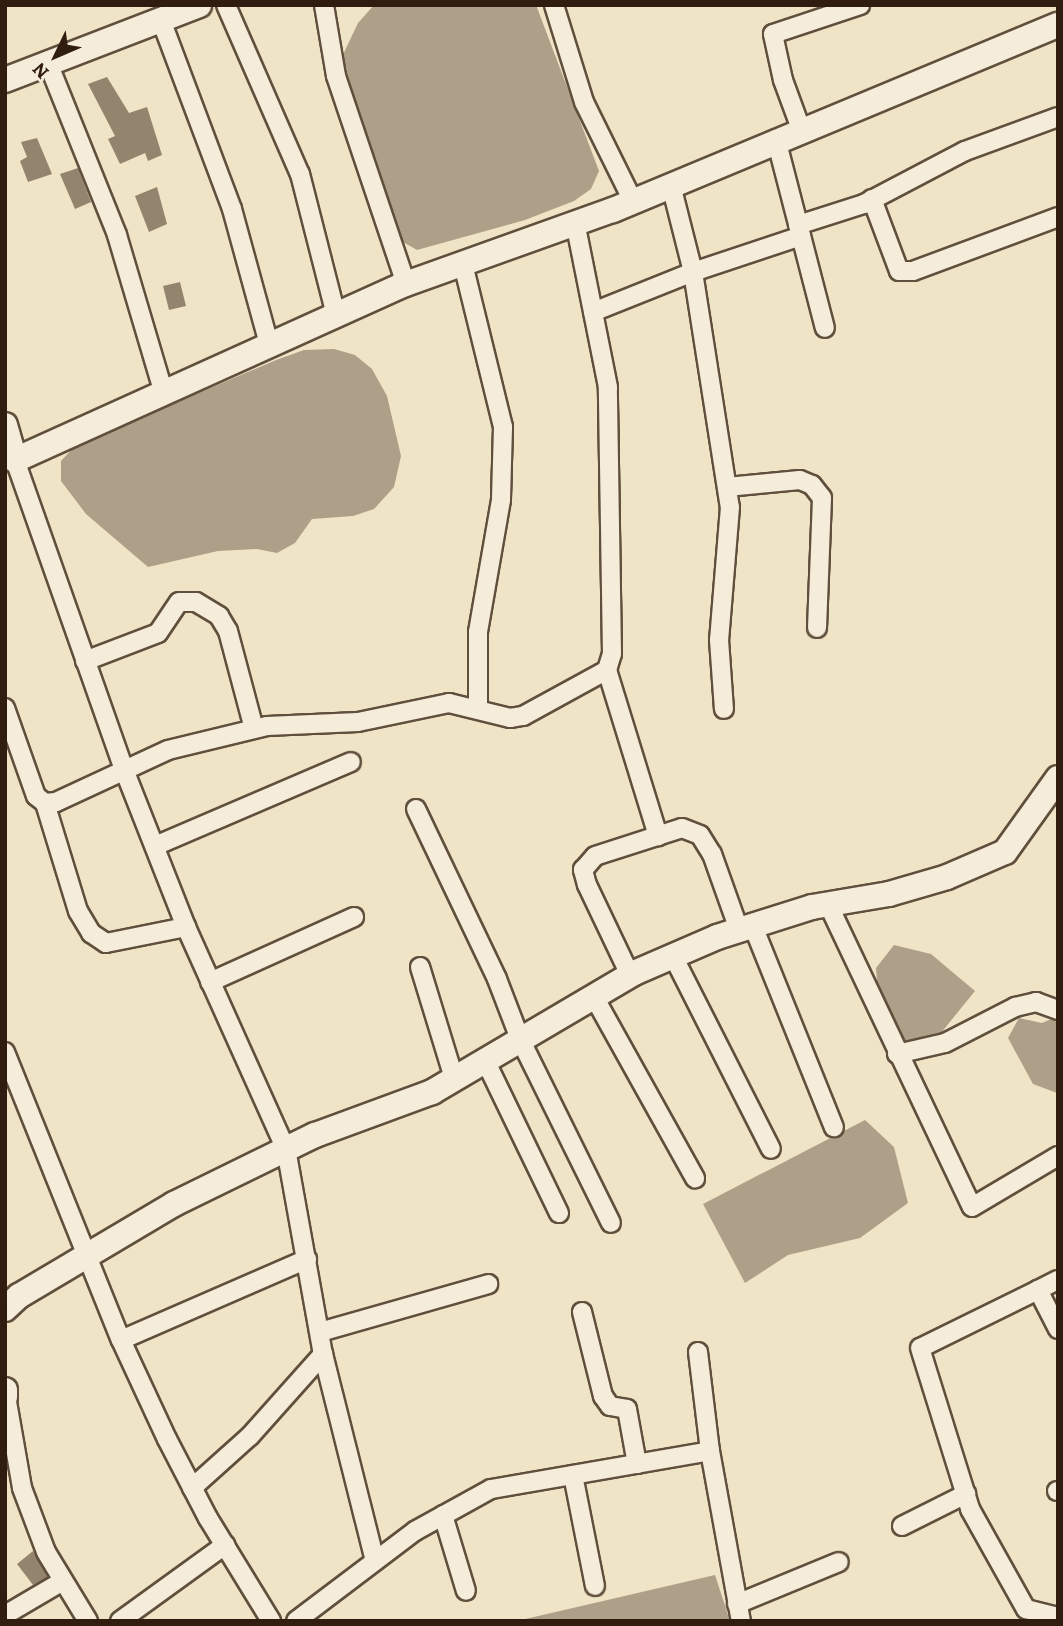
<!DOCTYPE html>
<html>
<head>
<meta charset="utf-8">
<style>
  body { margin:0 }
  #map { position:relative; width:1063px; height:1626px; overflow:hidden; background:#efe4c6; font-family:Alegreya,serif }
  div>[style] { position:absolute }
  .water>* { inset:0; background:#aea088 }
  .building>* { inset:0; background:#93846e }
  .roads { filter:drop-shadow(2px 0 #604f3d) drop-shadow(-2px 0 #604f3d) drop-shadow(0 2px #604f3d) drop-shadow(0 -2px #604f3d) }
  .street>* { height:18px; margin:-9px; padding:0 9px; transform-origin:9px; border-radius:9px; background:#f5edda }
  .secondary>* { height:24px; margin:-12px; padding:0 12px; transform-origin:12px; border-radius:12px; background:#f5edda }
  span { translate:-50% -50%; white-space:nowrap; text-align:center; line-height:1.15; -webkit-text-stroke:5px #f5edda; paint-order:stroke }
  .frame { position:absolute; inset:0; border:7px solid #301d0f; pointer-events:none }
  .north { position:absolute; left:21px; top:21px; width:70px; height:70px; -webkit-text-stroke:5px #f5edda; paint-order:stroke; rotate:226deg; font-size:19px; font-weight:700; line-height:28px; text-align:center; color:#301d0f }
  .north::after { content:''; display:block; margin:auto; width:24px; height:32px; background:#301d0f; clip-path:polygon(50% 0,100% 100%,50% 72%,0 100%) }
</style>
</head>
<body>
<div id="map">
  <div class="water">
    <i style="clip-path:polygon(374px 5px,536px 5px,599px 171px,591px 189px,574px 201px,525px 220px,417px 250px,403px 242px,340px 61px,358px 23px)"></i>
    <i style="clip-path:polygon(334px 349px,355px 355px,372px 369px,387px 396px,401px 456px,394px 487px,374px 509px,353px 516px,312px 519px,295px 543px,277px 553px,257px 549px,218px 551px,148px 567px,86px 514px,61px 481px,61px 461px,75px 446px,276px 360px,304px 350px)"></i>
    <i style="clip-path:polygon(894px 945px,931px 954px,975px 991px,932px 1044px,896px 1039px,879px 1004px,876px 968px)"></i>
    <i style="clip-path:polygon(1058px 1016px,1058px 1093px,1057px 1093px,1033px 1084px,1008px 1038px,1019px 1018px,1042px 1023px)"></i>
    <i style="clip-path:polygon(865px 1120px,894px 1147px,908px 1203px,860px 1238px,788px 1255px,745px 1283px,703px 1204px)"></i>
    <i style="clip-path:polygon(715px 1575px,730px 1621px,518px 1621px,521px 1620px)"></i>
  </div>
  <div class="building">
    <i style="clip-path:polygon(107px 77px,129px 113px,147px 107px,162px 155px,148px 161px,145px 153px,120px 164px,108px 139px,115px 136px,88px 84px)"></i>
    <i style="clip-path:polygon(37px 138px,52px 174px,28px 182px,20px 161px,27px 157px,21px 142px)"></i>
    <i style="clip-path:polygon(78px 168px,91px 202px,75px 209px,60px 174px)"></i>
    <i style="clip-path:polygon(157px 187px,167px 224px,149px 232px,135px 196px)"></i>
    <i style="clip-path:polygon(180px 282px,186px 306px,169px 310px,163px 286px)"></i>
    <i style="clip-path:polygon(33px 1551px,48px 1577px,33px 1585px,17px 1564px)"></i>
  </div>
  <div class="roads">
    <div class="street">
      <i style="left:226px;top:5px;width:184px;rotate:66.4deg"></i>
      <i style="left:300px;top:174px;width:146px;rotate:75.7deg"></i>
      <i style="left:324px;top:5px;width:72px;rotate:80.4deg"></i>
      <i style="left:336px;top:76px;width:219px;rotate:71.4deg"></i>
      <i style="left:554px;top:5px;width:102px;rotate:72.8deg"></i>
      <i style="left:584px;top:102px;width:110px;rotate:63.7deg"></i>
      <i style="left:161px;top:20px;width:202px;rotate:69.4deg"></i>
      <i style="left:232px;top:209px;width:140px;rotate:74.7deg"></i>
      <i style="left:48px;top:63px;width:185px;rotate:68.1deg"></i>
      <i style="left:117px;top:235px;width:162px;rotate:73.5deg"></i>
      <i style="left:801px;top:129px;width:52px;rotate:-110.2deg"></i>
      <i style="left:783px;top:80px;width:47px;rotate:-102.3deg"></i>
      <i style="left:773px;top:34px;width:92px;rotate:-18.4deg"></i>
      <i style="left:776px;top:139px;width:195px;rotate:75.5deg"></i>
      <i style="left:671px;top:185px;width:90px;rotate:75.8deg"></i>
      <i style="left:693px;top:272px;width:238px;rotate:81.1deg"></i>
      <i style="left:730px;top:507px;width:133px;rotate:94.7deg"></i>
      <i style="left:719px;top:640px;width:69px;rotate:85.9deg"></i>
      <i style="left:872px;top:199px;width:77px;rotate:69.4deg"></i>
      <i style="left:899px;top:271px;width:14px"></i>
      <i style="left:913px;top:271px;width:155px;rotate:-20.4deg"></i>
      <i style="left:798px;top:225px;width:69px;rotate:-17.7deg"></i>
      <i style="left:864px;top:204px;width:114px;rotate:-27.7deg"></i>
      <i style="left:965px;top:151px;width:99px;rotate:-20.1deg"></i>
      <i style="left:463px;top:264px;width:168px;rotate:76.2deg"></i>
      <i style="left:503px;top:427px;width:73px;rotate:91.6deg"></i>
      <i style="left:501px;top:500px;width:134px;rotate:99.9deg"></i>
      <i style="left:478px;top:632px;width:76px;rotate:90deg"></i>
      <i style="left:593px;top:312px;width:108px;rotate:-21.8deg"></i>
      <i style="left:693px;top:272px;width:114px;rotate:-18.4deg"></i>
      <i style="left:15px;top:460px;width:331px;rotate:70.6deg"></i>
      <i style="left:125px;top:772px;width:167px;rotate:68.5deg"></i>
      <i style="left:186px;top:927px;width:243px;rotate:65.8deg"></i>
      <i style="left:286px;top:1149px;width:208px;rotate:79.8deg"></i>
      <i style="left:323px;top:1354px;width:213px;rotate:75.9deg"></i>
      <i style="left:727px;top:487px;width:73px;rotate:-5.5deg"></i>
      <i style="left:800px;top:480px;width:13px;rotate:23deg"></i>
      <i style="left:812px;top:485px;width:16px;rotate:52deg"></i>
      <i style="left:822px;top:498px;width:130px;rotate:92.2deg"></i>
      <i style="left:85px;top:661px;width:78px;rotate:-21deg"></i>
      <i style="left:158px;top:633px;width:37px;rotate:-56deg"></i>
      <i style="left:179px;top:602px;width:17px"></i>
      <i style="left:196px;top:602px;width:27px;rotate:31deg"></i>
      <i style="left:219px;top:616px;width:17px;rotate:59deg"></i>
      <i style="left:228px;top:631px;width:101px;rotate:75.1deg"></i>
      <i style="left:607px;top:670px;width:174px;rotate:72.9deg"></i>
      <i style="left:5px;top:708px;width:93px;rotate:70.6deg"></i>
      <i style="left:36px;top:796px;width:11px;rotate:38deg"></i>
      <i style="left:45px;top:803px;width:11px;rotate:-5deg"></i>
      <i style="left:56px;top:802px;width:123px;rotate:-24.9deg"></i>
      <i style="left:168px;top:750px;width:102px;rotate:-13.6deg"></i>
      <i style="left:267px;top:726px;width:91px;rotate:-2.5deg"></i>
      <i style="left:358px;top:722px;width:93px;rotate:-11.8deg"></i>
      <i style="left:449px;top:703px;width:63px;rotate:13.8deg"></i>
      <i style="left:510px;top:718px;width:13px;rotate:-9deg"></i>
      <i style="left:523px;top:716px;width:96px;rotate:-28.7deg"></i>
      <i style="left:607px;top:670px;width:17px;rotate:-73deg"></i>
      <i style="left:612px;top:654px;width:267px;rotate:-90.9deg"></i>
      <i style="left:608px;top:387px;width:168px;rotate:-101.3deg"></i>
      <i style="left:45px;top:803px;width:113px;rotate:73deg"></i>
      <i style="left:78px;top:911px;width:26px;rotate:59deg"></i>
      <i style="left:91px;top:933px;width:18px;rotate:34deg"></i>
      <i style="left:106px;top:943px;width:82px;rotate:-11.3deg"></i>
      <i style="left:416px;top:809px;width:188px;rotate:64.5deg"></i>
      <i style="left:497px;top:979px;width:64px;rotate:69deg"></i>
      <i style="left:520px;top:1039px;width:205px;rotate:63.7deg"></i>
      <i style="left:155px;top:846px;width:213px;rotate:-23.2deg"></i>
      <i style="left:828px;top:904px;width:335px;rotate:64.6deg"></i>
      <i style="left:972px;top:1207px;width:100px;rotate:-30.7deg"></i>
      <i style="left:753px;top:926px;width:217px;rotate:68.1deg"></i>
      <i style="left:673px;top:956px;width:216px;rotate:63.1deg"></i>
      <i style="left:420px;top:967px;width:116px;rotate:73deg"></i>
      <i style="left:630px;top:975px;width:100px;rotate:-115.5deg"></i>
      <i style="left:587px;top:885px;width:16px;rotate:-105deg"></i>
      <i style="left:583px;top:870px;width:18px;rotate:-49deg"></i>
      <i style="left:595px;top:856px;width:91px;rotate:-17.8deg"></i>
      <i style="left:682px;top:828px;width:19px;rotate:21deg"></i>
      <i style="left:700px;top:835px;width:22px;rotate:58deg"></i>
      <i style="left:712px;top:854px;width:81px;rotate:70.4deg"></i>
      <i style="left:210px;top:982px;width:158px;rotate:-24.3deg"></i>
      <i style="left:593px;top:995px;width:210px;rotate:60.9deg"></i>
      <i style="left:5px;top:1052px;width:310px;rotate:68.1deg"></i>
      <i style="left:121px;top:1340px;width:109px;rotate:65.1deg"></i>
      <i style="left:167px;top:1439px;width:89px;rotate:62.6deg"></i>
      <i style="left:208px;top:1518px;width:121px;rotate:58.5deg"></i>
      <i style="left:897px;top:1054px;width:49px;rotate:-12.9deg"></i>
      <i style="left:945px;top:1043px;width:79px;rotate:-27.2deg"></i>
      <i style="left:1015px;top:1007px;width:22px;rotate:-13deg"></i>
      <i style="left:1036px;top:1002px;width:23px;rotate:20deg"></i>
      <i style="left:485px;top:1060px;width:170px;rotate:64.2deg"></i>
      <i style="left:1038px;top:1290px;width:22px;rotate:-27deg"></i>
      <i style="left:582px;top:1312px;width:87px;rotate:76deg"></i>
      <i style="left:603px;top:1396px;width:12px;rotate:55deg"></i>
      <i style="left:610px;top:1406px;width:17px;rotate:10deg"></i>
      <i style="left:627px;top:1409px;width:56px;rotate:79.7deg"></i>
      <i style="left:1058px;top:1329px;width:44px;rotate:-117.1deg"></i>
      <i style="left:1038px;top:1290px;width:131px;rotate:153.8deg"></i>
      <i style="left:920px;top:1348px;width:169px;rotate:72.7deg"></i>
      <i style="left:970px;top:1509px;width:115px;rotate:60.8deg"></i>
      <i style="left:1026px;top:1609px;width:33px;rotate:14deg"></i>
      <i style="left:320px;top:1332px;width:175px;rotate:-15.9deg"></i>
      <i style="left:121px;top:1340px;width:203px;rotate:-23.5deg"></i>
      <i style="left:698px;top:1352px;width:100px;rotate:83.1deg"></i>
      <i style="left:6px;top:1396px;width:93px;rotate:80.1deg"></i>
      <i style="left:22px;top:1488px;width:68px;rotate:69.4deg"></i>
      <i style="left:46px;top:1552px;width:81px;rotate:58.7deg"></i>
      <i style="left:573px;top:1475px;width:113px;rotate:78.8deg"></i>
      <i style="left:192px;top:1488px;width:78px;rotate:-41.9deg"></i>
      <i style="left:250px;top:1436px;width:110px;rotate:-48.3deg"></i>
      <i style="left:1057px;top:1491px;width:1px"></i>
      <i style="left:443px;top:1515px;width:79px;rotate:73.2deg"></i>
      <i style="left:902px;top:1526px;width:72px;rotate:-26.6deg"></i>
      <i style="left:737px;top:1604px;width:110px;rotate:-22.4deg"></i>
      <i style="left:5px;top:1615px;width:67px;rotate:-30.4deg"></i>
      <i style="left:120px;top:1621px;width:130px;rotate:-35.9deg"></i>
      <i style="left:296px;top:1621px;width:149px;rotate:-37.1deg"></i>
      <i style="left:415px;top:1531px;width:87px;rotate:-28.9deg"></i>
      <i style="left:491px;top:1489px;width:222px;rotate:-9.8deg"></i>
      <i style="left:710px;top:1451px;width:173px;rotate:79.7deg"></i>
    </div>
    <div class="secondary">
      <i style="left:5px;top:80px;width:208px;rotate:-21.1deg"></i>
      <i style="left:5px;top:425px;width:36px;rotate:74deg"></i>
      <i style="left:15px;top:460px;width:426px;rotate:-24.3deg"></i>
      <i style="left:403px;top:285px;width:223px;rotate:-19.7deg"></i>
      <i style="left:613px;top:210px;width:482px;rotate:-22.6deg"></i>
      <i style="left:5px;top:1309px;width:19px;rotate:-43deg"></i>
      <i style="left:19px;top:1296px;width:180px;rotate:-30.7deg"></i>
      <i style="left:174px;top:1204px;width:157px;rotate:-26.1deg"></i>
      <i style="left:315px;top:1135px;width:125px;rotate:-20.2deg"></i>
      <i style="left:432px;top:1092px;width:234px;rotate:-30.5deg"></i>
      <i style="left:634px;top:973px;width:90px;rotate:-23.4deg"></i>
      <i style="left:717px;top:937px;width:100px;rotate:-17.5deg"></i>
      <i style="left:812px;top:907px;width:78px;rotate:-9.6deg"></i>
      <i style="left:889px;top:894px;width:60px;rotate:-16.3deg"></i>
      <i style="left:947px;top:877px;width:63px;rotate:-23.3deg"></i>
      <i style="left:1005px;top:852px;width:91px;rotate:-54.4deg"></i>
      <i style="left:5px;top:1390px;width:7px;rotate:90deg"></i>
    </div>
  </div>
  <div class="frame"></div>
  <div class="north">N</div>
</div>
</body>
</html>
